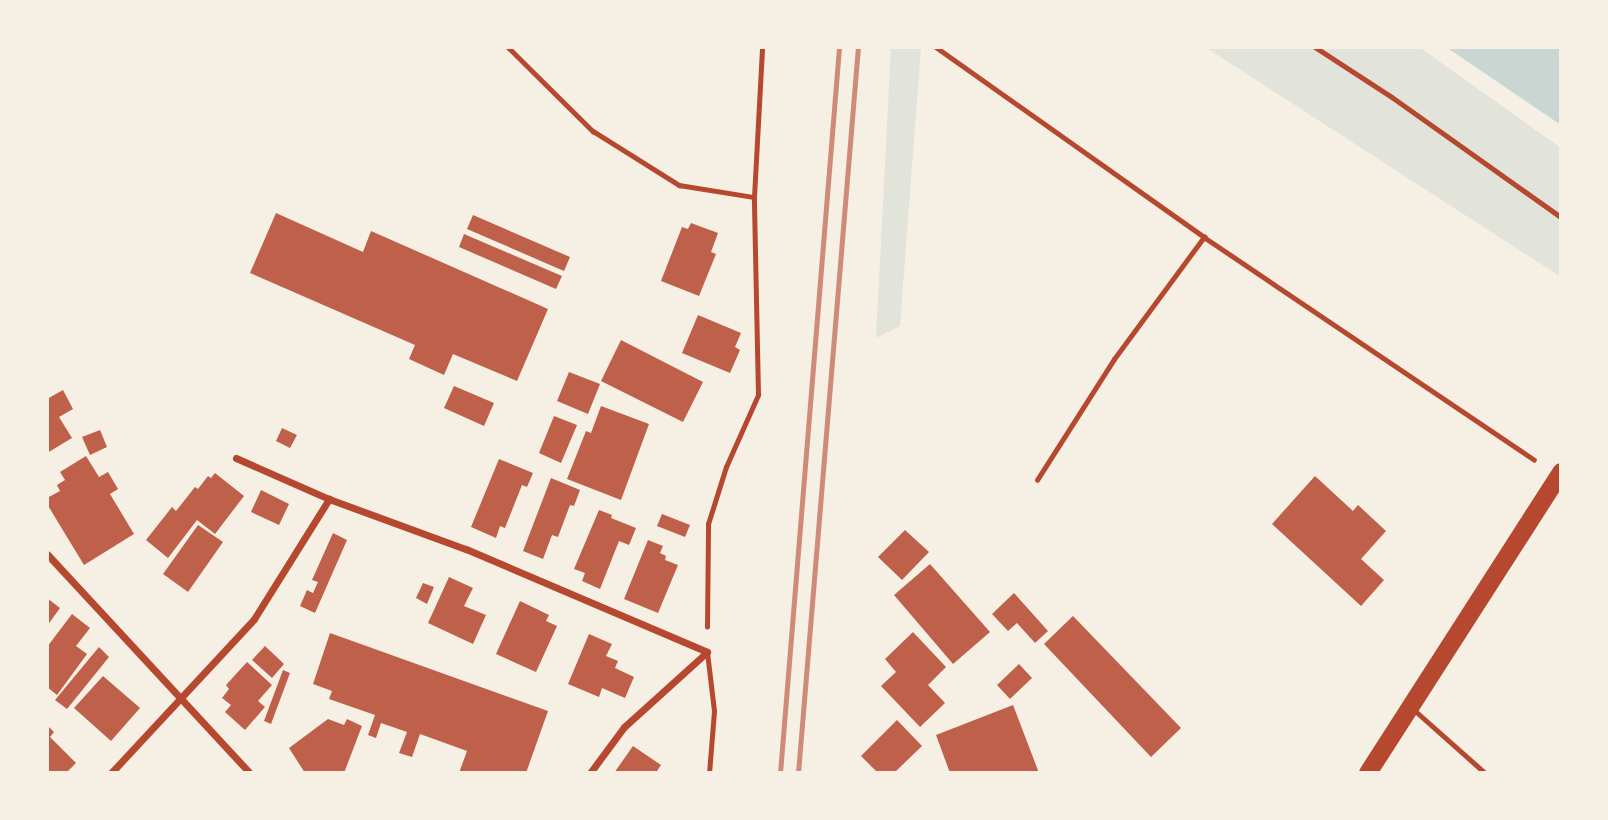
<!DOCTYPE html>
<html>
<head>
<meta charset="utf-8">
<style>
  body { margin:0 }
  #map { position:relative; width:1608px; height:820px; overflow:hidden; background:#f6efe4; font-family:"Roboto Condensed",sans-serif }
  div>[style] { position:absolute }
  .green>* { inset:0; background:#e2e4dc }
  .water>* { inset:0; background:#c9d6d2 }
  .building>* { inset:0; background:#bf614a }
  .path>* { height:4.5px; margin:-2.25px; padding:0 2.25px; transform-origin:2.25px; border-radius:2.25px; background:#b5482f }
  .service>* { height:5px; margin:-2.5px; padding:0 2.5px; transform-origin:2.5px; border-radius:2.5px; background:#b5482f }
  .minor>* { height:7px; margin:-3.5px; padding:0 3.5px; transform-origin:3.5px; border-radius:3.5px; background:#b5482f }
  .primary>* { height:18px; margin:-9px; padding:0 9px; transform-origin:9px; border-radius:9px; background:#b5482f }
  .rail>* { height:5px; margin:-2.5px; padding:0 2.5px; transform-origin:2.5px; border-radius:2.5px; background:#cf8b77 }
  span { translate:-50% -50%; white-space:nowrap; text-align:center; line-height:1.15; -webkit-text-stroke:7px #f6efe4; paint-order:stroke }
  .frame { position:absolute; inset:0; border:49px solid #f6efe4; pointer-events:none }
</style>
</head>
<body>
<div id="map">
  <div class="green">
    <i style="clip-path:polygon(891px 47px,921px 47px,900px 326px,876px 338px)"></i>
    <i style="clip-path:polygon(1205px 47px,1419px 47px,1561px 148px,1561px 277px)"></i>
  </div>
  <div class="water">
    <i style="clip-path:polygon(1446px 47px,1561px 47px,1561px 125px)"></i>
  </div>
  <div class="building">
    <i style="clip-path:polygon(276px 213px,363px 252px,371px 231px,548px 309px,517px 381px,453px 354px,444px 375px,409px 359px,415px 345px,250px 273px)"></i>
    <i style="clip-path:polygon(473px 215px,570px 257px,564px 271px,467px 229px)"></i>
    <i style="clip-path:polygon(691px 223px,718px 233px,711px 252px,716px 254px,699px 296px,661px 281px,682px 227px,688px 229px)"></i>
    <i style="clip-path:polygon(464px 234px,562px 276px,556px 289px,459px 247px)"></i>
    <i style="clip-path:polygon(698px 315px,741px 333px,735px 347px,740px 350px,730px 373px,682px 353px)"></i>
    <i style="clip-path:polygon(621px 340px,703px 382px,683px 422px,601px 381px)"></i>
    <i style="clip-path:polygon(569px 372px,600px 384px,588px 414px,557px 401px)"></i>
    <i style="clip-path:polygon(454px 386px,494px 403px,484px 426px,444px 408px)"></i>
    <i style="clip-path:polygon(63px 390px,73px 409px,59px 417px,72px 438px,47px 453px,47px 399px)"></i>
    <i style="clip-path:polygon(601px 406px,649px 424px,621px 500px,567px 479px,586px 431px,591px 433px)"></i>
    <i style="clip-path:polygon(554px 416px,577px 425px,561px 463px,539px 453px)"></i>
    <i style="clip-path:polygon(282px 428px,297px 435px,290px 448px,276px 441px)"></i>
    <i style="clip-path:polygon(100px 430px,107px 447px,90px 455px,82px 437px)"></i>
    <i style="clip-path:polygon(86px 456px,99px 477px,108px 472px,118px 489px,110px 494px,134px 534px,84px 565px,47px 504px,47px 498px,60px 491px,57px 485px,65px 480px,60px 472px)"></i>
    <i style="clip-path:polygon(499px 459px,533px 473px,527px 487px,522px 485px,505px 528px,500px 526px,496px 538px,471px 527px)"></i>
    <i style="clip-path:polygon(215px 473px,244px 496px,215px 534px,197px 520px,168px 558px,146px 540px,172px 507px,176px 511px,195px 487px,198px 489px,208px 476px,211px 478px)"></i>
    <i style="clip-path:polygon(1315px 476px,1353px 511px,1358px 505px,1386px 531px,1361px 559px,1384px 580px,1361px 606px,1272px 524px)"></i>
    <i style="clip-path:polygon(551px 478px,580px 490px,574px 506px,570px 505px,558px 537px,552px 535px,543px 559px,523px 551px)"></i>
    <i style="clip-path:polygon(261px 490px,289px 504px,279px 525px,251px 512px)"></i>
    <i style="clip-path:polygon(599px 510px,612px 515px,611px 518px,636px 528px,629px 545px,619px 541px,600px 589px,582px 581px,585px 573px,574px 569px)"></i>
    <i style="clip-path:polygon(662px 514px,690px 525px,685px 537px,657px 526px)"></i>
    <i style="clip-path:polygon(198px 525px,223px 542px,188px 592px,163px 574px)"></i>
    <i style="clip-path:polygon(905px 530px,929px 552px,902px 580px,878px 557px)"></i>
    <i style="clip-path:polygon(333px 533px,347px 540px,315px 613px,300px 606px,307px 590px,313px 593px,318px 582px,312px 580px)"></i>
    <i style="clip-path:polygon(648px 540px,663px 546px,660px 553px,666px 556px,665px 560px,678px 565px,658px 613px,624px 599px)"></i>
    <i style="clip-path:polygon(930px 564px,990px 632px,953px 664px,894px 595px)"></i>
    <i style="clip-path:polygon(449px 577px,473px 588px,464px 606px,486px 615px,473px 644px,428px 623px)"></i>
    <i style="clip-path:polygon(423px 583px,434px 587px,427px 604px,416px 598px)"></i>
    <i style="clip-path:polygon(1014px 593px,1048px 631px,1035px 643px,1017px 623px,1008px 631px,992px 614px)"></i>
    <i style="clip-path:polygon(47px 598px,60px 608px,47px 626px)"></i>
    <i style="clip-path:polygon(520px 601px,549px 615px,546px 621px,557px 626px,536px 672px,496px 654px)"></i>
    <i style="clip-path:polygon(72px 614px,90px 628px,76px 646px,87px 654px,57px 695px,47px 687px,47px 647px)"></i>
    <i style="clip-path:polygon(1073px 616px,1181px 728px,1151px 757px,1044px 644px)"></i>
    <i style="clip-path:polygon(913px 632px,946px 667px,928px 685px,945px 703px,920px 727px,881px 686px,896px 672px,885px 659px)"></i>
    <i style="clip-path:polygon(330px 633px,548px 711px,526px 773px,459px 773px,467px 751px,420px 734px,412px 757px,399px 753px,407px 732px,381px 723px,376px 738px,368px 735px,375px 715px,329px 699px,332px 691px,313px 684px)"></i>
    <i style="clip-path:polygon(589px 634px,612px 644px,606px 656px,618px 661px,615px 668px,634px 677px,625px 698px,602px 688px,599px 697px,568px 684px)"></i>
    <i style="clip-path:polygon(265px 646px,284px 664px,272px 678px,252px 660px)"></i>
    <i style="clip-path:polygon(99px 647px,109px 657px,67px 709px,55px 700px)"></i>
    <i style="clip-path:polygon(247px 662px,272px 685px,258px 701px,265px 707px,245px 730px,225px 712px,231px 705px,222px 698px,229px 689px,226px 685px)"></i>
    <i style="clip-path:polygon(1019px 664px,1032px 678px,1010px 699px,997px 685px)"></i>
    <i style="clip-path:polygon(283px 670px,290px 673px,271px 724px,264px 721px)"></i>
    <i style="clip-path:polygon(103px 676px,140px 708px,111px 741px,74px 708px)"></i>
    <i style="clip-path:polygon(1013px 705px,1039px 773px,950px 773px,936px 735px)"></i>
    <i style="clip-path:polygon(328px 719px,344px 725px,347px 719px,362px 726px,344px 773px,305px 773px,289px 748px)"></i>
    <i style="clip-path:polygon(897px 720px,922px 746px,894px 773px,878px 773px,861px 756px)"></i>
    <i style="clip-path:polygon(47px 725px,54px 732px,50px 737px,76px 763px,66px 773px,47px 773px)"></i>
    <i style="clip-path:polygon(633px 746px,661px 765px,657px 771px,659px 773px,614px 773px)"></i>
  </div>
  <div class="path">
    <i style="left:508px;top:47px;width:120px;rotate:44.7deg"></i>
    <i style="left:593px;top:131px;width:102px;rotate:32.1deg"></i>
    <i style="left:679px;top:185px;width:76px;rotate:9.1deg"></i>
    <i style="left:754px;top:197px;width:150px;rotate:-86.9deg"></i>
    <i style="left:936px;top:47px;width:329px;rotate:35.3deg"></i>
    <i style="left:1204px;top:237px;width:398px;rotate:34deg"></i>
    <i style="left:1315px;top:47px;width:92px;rotate:33deg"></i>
    <i style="left:1392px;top:97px;width:207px;rotate:35.4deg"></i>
    <i style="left:1037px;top:480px;width:143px;rotate:-57.5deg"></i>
    <i style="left:1114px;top:359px;width:152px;rotate:-53.6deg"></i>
    <i style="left:707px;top:627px;width:103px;rotate:-89.4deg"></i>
    <i style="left:708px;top:524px;width:60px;rotate:-72.5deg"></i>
    <i style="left:726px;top:467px;width:79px;rotate:-66deg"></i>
    <i style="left:758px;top:395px;width:198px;rotate:-91.2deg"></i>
  </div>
  <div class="service">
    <i style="left:707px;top:652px;width:59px;rotate:83.2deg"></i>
    <i style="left:714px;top:711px;width:62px;rotate:94.6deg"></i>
    <i style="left:1414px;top:710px;width:95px;rotate:41.6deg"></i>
  </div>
  <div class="minor">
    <i style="left:236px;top:458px;width:102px;rotate:23.8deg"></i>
    <i style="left:47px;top:554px;width:299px;rotate:47.2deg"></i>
    <i style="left:111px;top:773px;width:210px;rotate:-47.1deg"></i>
    <i style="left:254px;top:619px;width:142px;rotate:-58deg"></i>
    <i style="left:329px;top:499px;width:146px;rotate:20.1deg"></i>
    <i style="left:466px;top:549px;width:262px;rotate:23.1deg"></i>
    <i style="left:707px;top:652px;width:112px;rotate:137.9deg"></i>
    <i style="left:624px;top:727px;width:57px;rotate:126.5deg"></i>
  </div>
  <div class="primary">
    <i style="left:1368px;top:773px;width:358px;rotate:-57.3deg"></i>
  </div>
  <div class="rail">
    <i style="left:780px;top:773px;width:728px;rotate:-85.35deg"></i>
    <i style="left:798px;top:773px;width:728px;rotate:-85.28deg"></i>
  </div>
  <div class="frame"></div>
</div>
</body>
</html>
